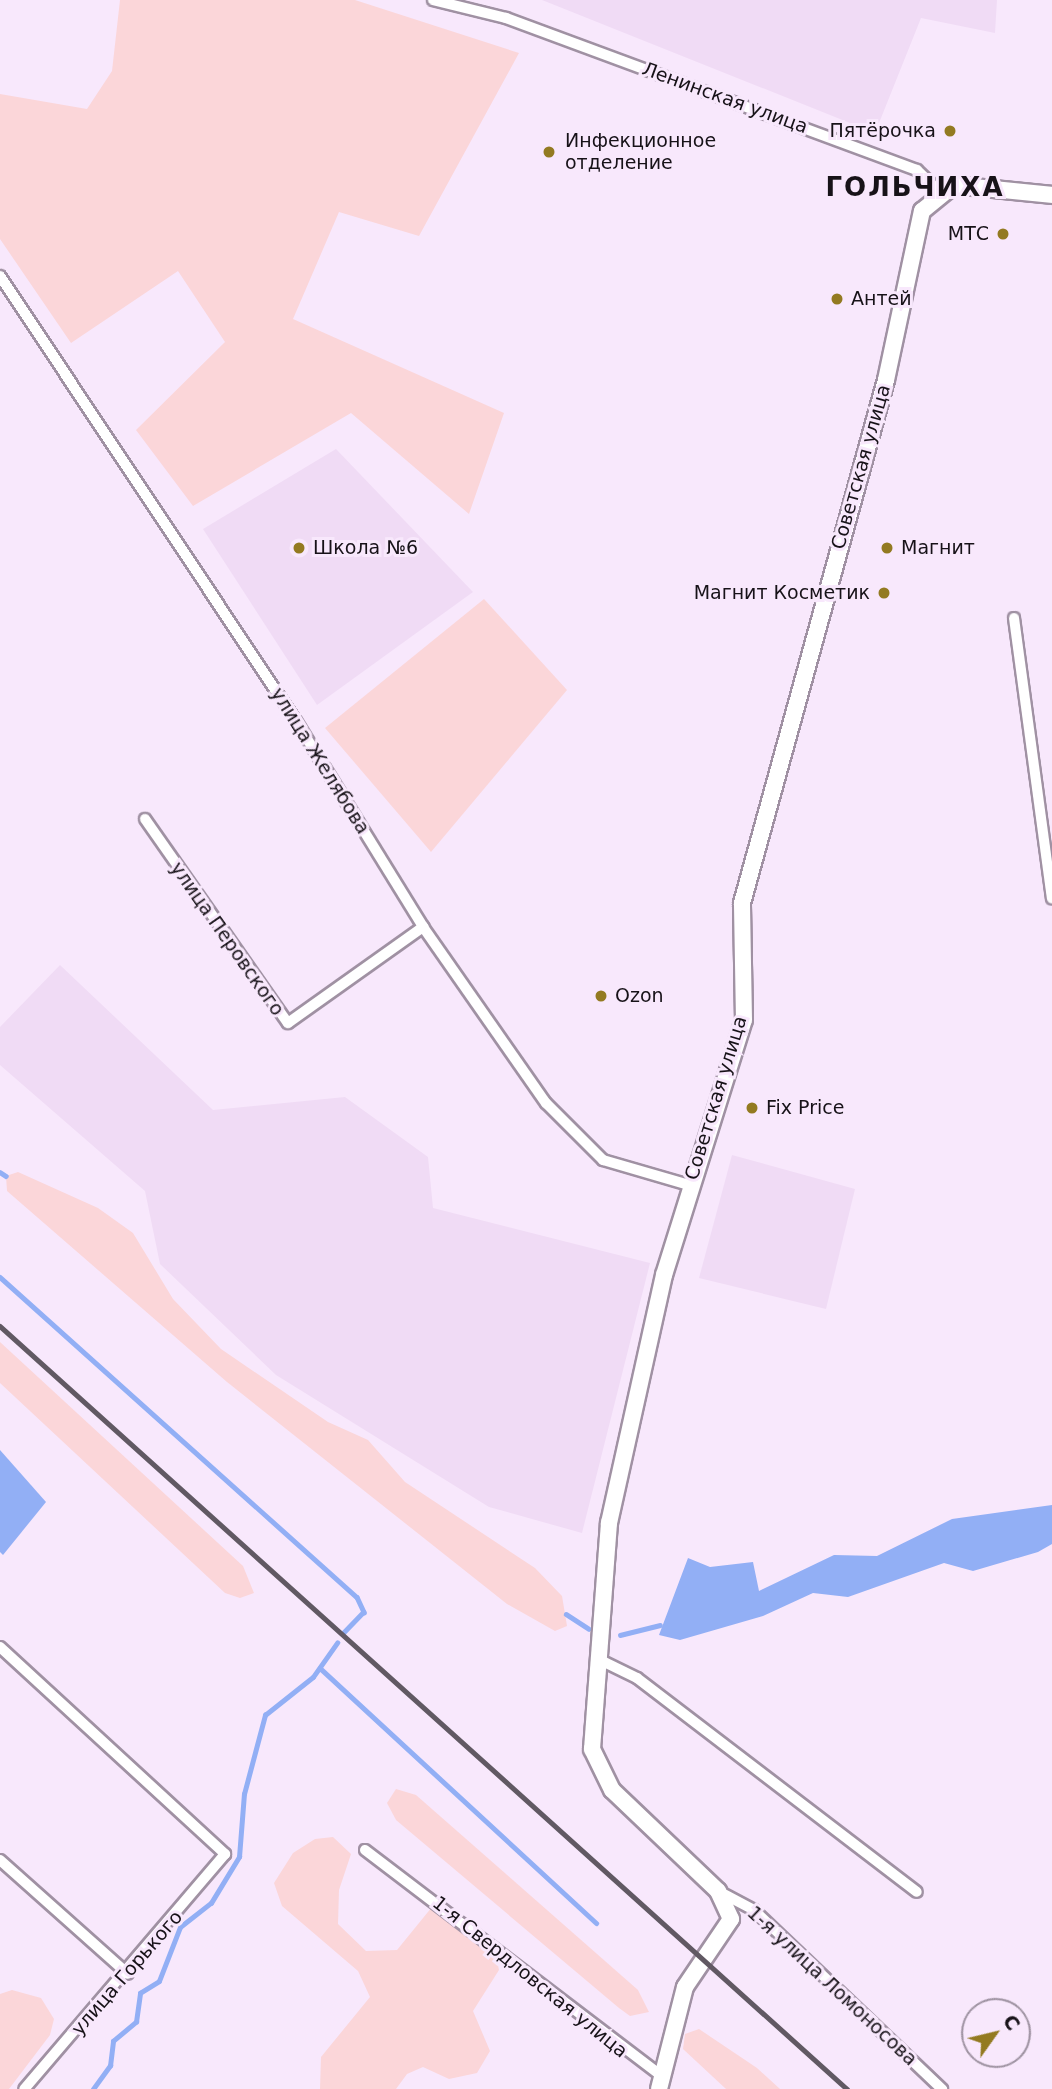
<!DOCTYPE html>
<html>
<head>
<meta charset="utf-8">
<style>
  body { margin:0 }
  #map { position:relative; width:1052px; height:2089px; overflow:hidden; background:#f8e8fc; font-family:"DejaVu Sans",sans-serif }
  div>[style] { position:absolute }
  .built>* { inset:0; background:#f0dbf5 }
  .green>* { inset:0; background:#fbd6d9 }
  .water>* { inset:0; background:#92aff5 }
  .stream>* { height:4.5px; margin:-2.25px; padding:0 2.25px; transform-origin:2.25px; border-radius:2.25px; background:#92aff5 }
  .roads { filter:drop-shadow(2px 0 #a091a3) drop-shadow(-2px 0 #a091a3) drop-shadow(0 2px #a091a3) drop-shadow(0 -2px #a091a3) }
  .street>* { height:10px; margin:-5px; padding:0 5px; transform-origin:5px; border-radius:5px; background:#fff }
  .secondary>* { height:16px; margin:-8px; padding:0 8px; transform-origin:8px; border-radius:8px; background:#fff }
  .rail>* { height:4.5px; margin:-2.25px; padding:0 2.25px; transform-origin:2.25px; border-radius:2.25px; background:#615963 }
  .dots>* { width:19px; height:19px; translate:-50% -50%; box-sizing:border-box; border:4px solid #f8e8fc; border-radius:50% }
  span { translate:-50% -50%; white-space:nowrap; text-align:center; line-height:1.15; -webkit-text-stroke:6px #f8e8fc; paint-order:stroke }
  .street-label { font-size:19px; color:#171218 }
  .poi-label { font-size:19px; color:#171218 }
  .right { translate:-100% -50%; text-align:right }
  .left { translate:0 -50%; text-align:left }
  .district-label { font-size:26px; color:#171218; font-weight:700; letter-spacing:2px }
  .north { position:absolute; left:961px; top:1998px; width:70px; height:70px; box-sizing:border-box; background:#f8e8fc; border:2px solid #9e92a1; border-radius:50%; rotate:56deg; font-size:19px; font-weight:700; line-height:28px; text-align:center; color:#171218 }
  .north::after { content:''; display:block; margin:auto; width:24px; height:32px; background:#937a21; clip-path:polygon(50% 0,100% 100%,50% 72%,0 100%) }
</style>
</head>
<body>
<div id="map">
  <div class="built">
    <i style="clip-path:polygon(542px 0,997px 0,995px 33px,921px 18px,875px 133px)"></i>
    <i style="clip-path:polygon(336px 449px,473px 592px,317px 705px,203px 529px)"></i>
    <i style="clip-path:polygon(60px 965px,213px 1110px,345px 1097px,428px 1157px,433px 1208px,650px 1263px,582px 1533px,489px 1507px,276px 1375px,160px 1264px,145px 1191px,0 1065px,0 1027px)"></i>
    <i style="clip-path:polygon(732px 1155px,855px 1189px,826px 1309px,699px 1278px)"></i>
  </div>
  <div class="green">
    <i style="clip-path:polygon(120px 0,355px 0,519px 53px,419px 236px,339px 212px,293px 319px,504px 413px,469px 514px,351px 413px,193px 506px,136px 430px,225px 342px,178px 271px,71px 343px,0 239px,0 94px,87px 109px,112px 71px)"></i>
    <i style="clip-path:polygon(484px 599px,567px 690px,431px 852px,325px 728px)"></i>
    <i style="clip-path:polygon(18px 1172px,98px 1208px,133px 1233px,173px 1299px,221px 1349px,328px 1422px,368px 1440px,405px 1482px,535px 1568px,562px 1596px,567px 1626px,555px 1631px,507px 1604px,227px 1382px,7px 1191px,6px 1176px)"></i>
    <i style="clip-path:polygon(0 1342px,243px 1566px,254px 1593px,240px 1598px,225px 1593px,0 1383px)"></i>
    <i style="clip-path:polygon(396px 1789px,416px 1795px,638px 1990px,649px 2012px,630px 2016px,619px 2008px,396px 1820px,387px 1803px)"></i>
    <i style="clip-path:polygon(333px 1837px,351px 1854px,339px 1890px,338px 1924px,366px 1951px,397px 1950px,432px 1907px,468px 1919px,493px 1943px,499px 1970px,473px 2011px,490px 2051px,477px 2073px,449px 2079px,423px 2067px,407px 2074px,396px 2089px,320px 2089px,321px 2057px,370px 1997px,358px 1971px,282px 1906px,274px 1883px,293px 1853px,315px 1839px)"></i>
    <i style="clip-path:polygon(12px 1990px,41px 1998px,54px 2019px,50px 2035px,9px 2089px,0 2089px,0 1994px)"></i>
    <i style="clip-path:polygon(699px 2029px,757px 2068px,780px 2089px,726px 2089px,683px 2049px,685px 2034px)"></i>
  </div>
  <div class="water">
    <i style="clip-path:polygon(0 1450px,46px 1502px,3px 1555px,0 1552px)"></i>
    <i style="clip-path:polygon(1052px 1505px,1052px 1544px,1038px 1552px,973px 1571px,944px 1563px,848px 1597px,813px 1593px,763px 1616px,680px 1640px,659px 1635px,688px 1558px,710px 1567px,753px 1562px,759px 1591px,834px 1555px,877px 1556px,952px 1519px)"></i>
  </div>
  <div class="stream">
    <i style="left:0;top:1172px;width:7px;rotate:34deg"></i>
    <i style="left:0;top:1277px;width:479px;rotate:41.9deg"></i>
    <i style="left:357px;top:1597px;width:17px;rotate:65deg"></i>
    <i style="left:364px;top:1612px;width:28px;rotate:134deg"></i>
    <i style="left:566px;top:1614px;width:27px;rotate:33deg"></i>
    <i style="left:620px;top:1635px;width:41px;rotate:-14deg"></i>
    <i style="left:320px;top:1668px;width:376px;rotate:42.7deg"></i>
    <i style="left:93px;top:2089px;width:29px;rotate:-54deg"></i>
    <i style="left:110px;top:2066px;width:25px;rotate:-83deg"></i>
    <i style="left:113px;top:2041px;width:30px;rotate:-40deg"></i>
    <i style="left:136px;top:2022px;width:29px;rotate:-82deg"></i>
    <i style="left:140px;top:1993px;width:22px;rotate:-32deg"></i>
    <i style="left:159px;top:1981px;width:58px;rotate:-68.7deg"></i>
    <i style="left:180px;top:1927px;width:39px;rotate:-38deg"></i>
    <i style="left:211px;top:1903px;width:54px;rotate:-58.7deg"></i>
    <i style="left:239px;top:1857px;width:63px;rotate:-85.5deg"></i>
    <i style="left:244px;top:1794px;width:82px;rotate:-75.1deg"></i>
    <i style="left:265px;top:1715px;width:61px;rotate:-38.4deg"></i>
    <i style="left:313px;top:1677px;width:42px;rotate:-54.8deg"></i>
  </div>
  <div class="roads">
    <div class="street">
      <i style="left:433px;top:0;width:75px;rotate:13.9deg"></i>
      <i style="left:506px;top:18px;width:438px;rotate:20.3deg"></i>
      <i style="left:917px;top:170px;width:32px;rotate:44deg"></i>
      <i style="left:0;top:276px;width:534px;rotate:56.37deg"></i>
      <i style="left:296px;top:721px;width:242px;rotate:58.3deg"></i>
      <i style="left:423px;top:927px;width:215px;rotate:55.1deg"></i>
      <i style="left:546px;top:1103px;width:81px;rotate:45deg"></i>
      <i style="left:603px;top:1160px;width:90px;rotate:16.2deg"></i>
      <i style="left:1014px;top:618px;width:283px;rotate:82.3deg"></i>
      <i style="left:145px;top:819px;width:249px;rotate:55deg"></i>
      <i style="left:288px;top:1023px;width:166px;rotate:-35.4deg"></i>
      <i style="left:0;top:1647px;width:306px;rotate:42.6deg"></i>
      <i style="left:225px;top:1854px;width:309px;rotate:130.5deg"></i>
      <i style="left:598px;top:1659px;width:43px;rotate:26deg"></i>
      <i style="left:637px;top:1678px;width:352px;rotate:37.4deg"></i>
      <i style="left:365px;top:1850px;width:373px;rotate:37.3deg"></i>
      <i style="left:0;top:1860px;width:171px;rotate:41.7deg"></i>
      <i style="left:718px;top:1891px;width:41px;rotate:27.8deg"></i>
      <i style="left:754px;top:1910px;width:260px;rotate:43.6deg"></i>
    </div>
    <div class="secondary">
      <i style="left:659px;top:2089px;width:105px;rotate:-75.7deg"></i>
      <i style="left:685px;top:1987px;width:82px;rotate:-55.9deg"></i>
      <i style="left:731px;top:1919px;width:31px;rotate:-115deg"></i>
      <i style="left:718px;top:1891px;width:146px;rotate:-136.4deg"></i>
      <i style="left:612px;top:1790px;width:46px;rotate:-116deg"></i>
      <i style="left:592px;top:1749px;width:227px;rotate:-85.7deg"></i>
      <i style="left:609px;top:1523px;width:254px;rotate:-77.5deg"></i>
      <i style="left:664px;top:1275px;width:267px;rotate:-72.6deg"></i>
      <i style="left:744px;top:1020px;width:117px;rotate:-91deg"></i>
      <i style="left:742px;top:903px;width:542px;rotate:-74.61deg"></i>
      <i style="left:886px;top:380px;width:173px;rotate:-78deg"></i>
      <i style="left:922px;top:211px;width:41px;rotate:-39.1deg"></i>
      <i style="left:954px;top:185px;width:99px;rotate:5.8deg"></i>
    </div>
  </div>
  <div class="rail">
    <i style="left:0;top:1326px;width:1140px;rotate:42.01deg"></i>
  </div>
  <div class="dots">
    <i style="left:950px;top:131px;background:#937a21"></i>
    <i style="left:549px;top:152px;background:#937a21"></i>
    <i style="left:1003px;top:234px;background:#937a21"></i>
    <i style="left:837px;top:299px;background:#937a21"></i>
    <i style="left:299px;top:548px;background:#937a21"></i>
    <i style="left:887px;top:548px;background:#937a21"></i>
    <i style="left:884px;top:593px;background:#937a21"></i>
    <i style="left:601px;top:996px;background:#937a21"></i>
    <i style="left:752px;top:1108px;background:#937a21"></i>
  </div>
  <div class="street-label">
    <span style="left:725px;top:98px;rotate:20deg">Ленинская улица</span>
    <span style="left:861px;top:467px;rotate:-74deg">Советская улица</span>
    <span style="left:320px;top:761px;rotate:58deg">улица Желябова</span>
    <span style="left:227px;top:939px;rotate:55deg">улица Перовского</span>
    <span style="left:716px;top:1098px;rotate:-73deg">Советская улица</span>
    <span style="left:127px;top:1973px;rotate:-49deg">улица Горького</span>
    <span style="left:530px;top:1977px;rotate:39deg">1-я Свердловская улица</span>
    <span style="left:832px;top:1986px;rotate:43deg">1-я улица Ломоносова</span>
  </div>
  <div class="poi-label">
    <span class="right" style="left:936px;top:131px">Пятёрочка</span>
    <span class="left" style="left:565px;top:152px">Инфекционное<br>отделение</span>
    <span class="right" style="left:989px;top:234px">МТС</span>
    <span class="left" style="left:851px;top:299px">Антей</span>
    <span class="left" style="left:313px;top:548px">Школа №6</span>
    <span class="left" style="left:901px;top:548px">Магнит</span>
    <span class="right" style="left:870px;top:593px">Магнит Косметик</span>
    <span class="left" style="left:615px;top:996px">Ozon</span>
    <span class="left" style="left:766px;top:1108px">Fix Price</span>
  </div>
  <div class="district-label">
    <span style="left:915px;top:188px">ГОЛЬЧИХА</span>
  </div>
  <div class="north">С</div>
</div>
</body>
</html>
